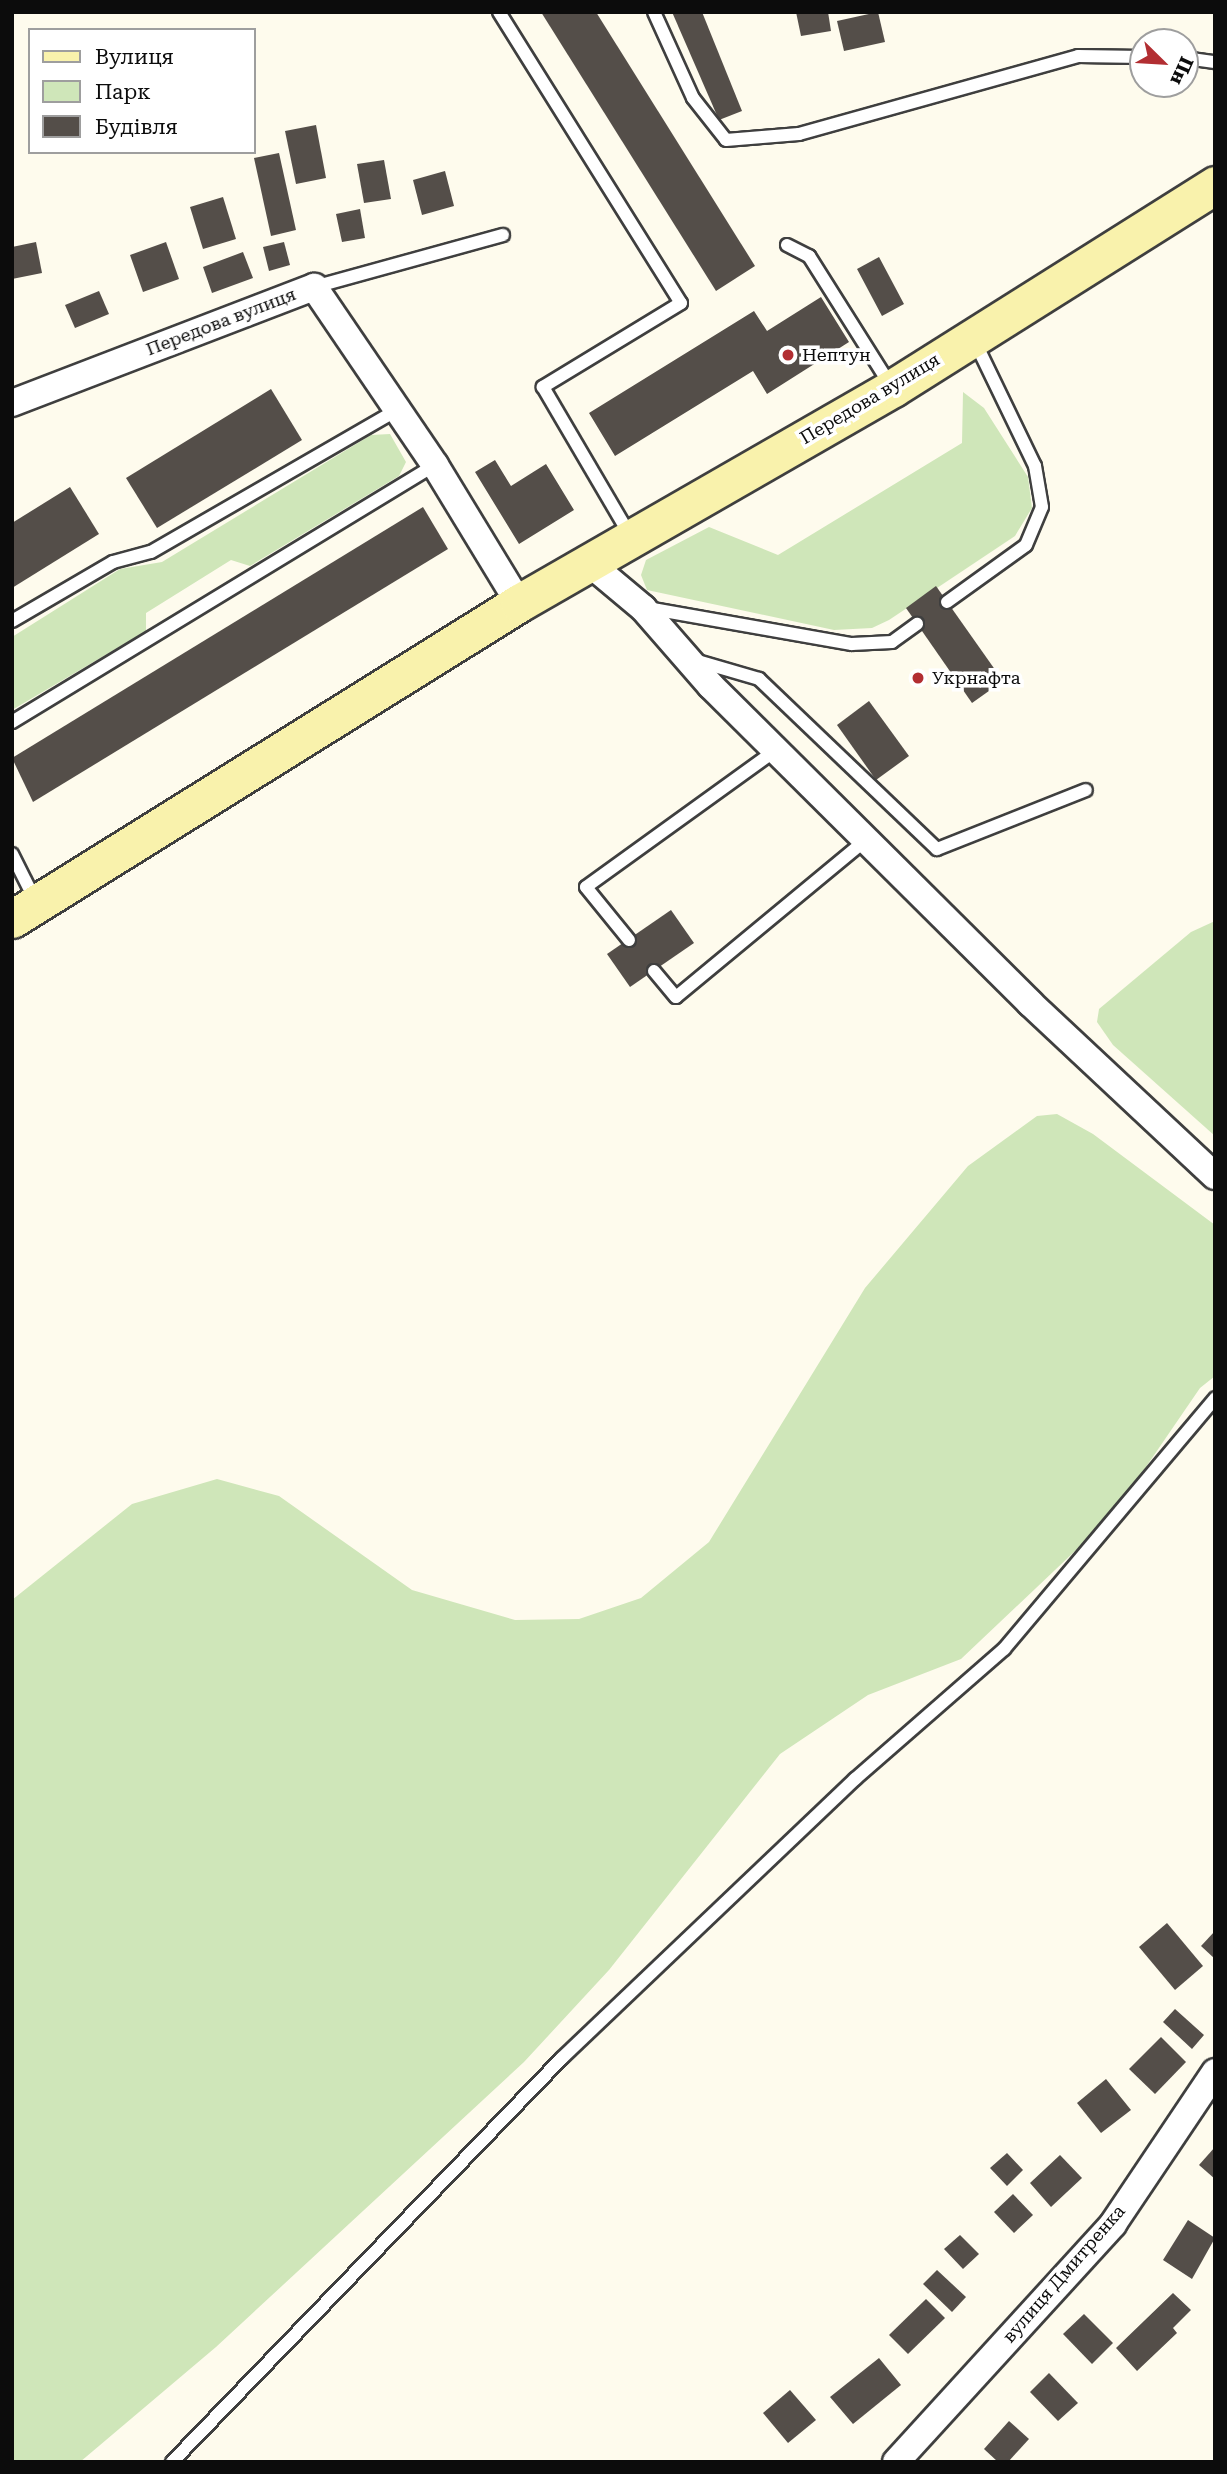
<!DOCTYPE html>
<html>
<head>
<meta charset="utf-8">
<style>
  body { margin:0 }
  #map { position:relative; width:1227px; height:2474px; overflow:hidden; background:#fefbed; font-family:"Roboto Serif",serif }
  div>[style] { position:absolute }
  .green>* { inset:0; background:#cfe6b9 }
  .building>* { inset:0; background:#544e49 }
  .roads { filter:drop-shadow(2px 0 #3f3f3f) drop-shadow(-2px 0 #3f3f3f) drop-shadow(0 2px #3f3f3f) drop-shadow(0 -2px #3f3f3f) }
  .lane>* { height:12px; margin:-6px; padding:0 6px; transform-origin:6px; border-radius:6px; background:#fff }
  .street>* { height:26px; margin:-13px; padding:0 13px; transform-origin:13px; border-radius:13px; background:#fff }
  .secondary>* { height:37px; margin:-18.5px; padding:0 18.5px; transform-origin:18.5px; border-radius:18.5px; background:#f9f2ac }
  .dots>* { width:19px; height:19px; translate:-50% -50%; box-sizing:border-box; border:4px solid #fff; border-radius:50% }
  span { translate:-50% -50%; white-space:nowrap; text-align:center; line-height:1.15; -webkit-text-stroke:7px #fff; paint-order:stroke }
  .street-label { font-size:18px; color:#0c0c0c }
  .poi-label { font-size:18px; color:#0c0c0c }
  .left { translate:0 -50%; text-align:left }
  .frame { position:absolute; inset:0; border:14px solid #0c0c0c; pointer-events:none }
  .legend { position:absolute; left:28px; top:28px; width:228px; height:126px; box-sizing:border-box; background:#fff; border:2px solid #9e9e9e; margin:0; padding:9px 12px; list-style:none; font-size:21px; color:#0c0c0c }
  .legend li { display:flex; align-items:center; gap:14px; height:35px }
  .legend b { width:35px; border:2px solid #9e9e9e }
  .north { position:absolute; left:1129px; top:28px; width:70px; height:70px; box-sizing:border-box; background:#fff; border:2px solid #9e9e9e; border-radius:50%; rotate:114deg; font-size:19px; font-weight:700; line-height:28px; text-align:center; color:#0c0c0c }
  .north::after { content:''; display:block; margin:auto; width:24px; height:32px; background:#b22e32; clip-path:polygon(50% 0,100% 100%,50% 72%,0 100%) }
</style>
</head>
<body>
<div id="map">
  <div class="green">
    <i style="clip-path:polygon(963px 392px,984px 408px,1028px 477px,1032px 508px,1015px 536px,889px 620px,872px 628px,834px 630px,647px 590px,641px 575px,646px 560px,709px 527px,778px 555px,962px 443px)"></i>
    <i style="clip-path:polygon(390px 434px,406px 462px,399px 476px,250px 566px,231px 560px,146px 613px,146px 631px,12px 710px,12px 637px,120px 569px,162px 562px,371px 435px)"></i>
    <i style="clip-path:polygon(1215px 921px,1215px 1136px,1113px 1045px,1097px 1022px,1099px 1009px,1191px 932px)"></i>
    <i style="clip-path:polygon(1057px 1114px,1093px 1134px,1215px 1225px,1215px 1376px,1200px 1388px,1113px 1515px,961px 1659px,868px 1695px,780px 1754px,609px 1970px,524px 2062px,216px 2347px,80px 2462px,12px 2462px,12px 1600px,132px 1504px,217px 1479px,279px 1496px,412px 1590px,515px 1620px,579px 1619px,641px 1598px,709px 1542px,865px 1288px,968px 1166px,1037px 1116px)"></i>
  </div>
  <div class="building">
    <i style="clip-path:polygon(541px 12px,596px 12px,755px 266px,716px 291px)"></i>
    <i style="clip-path:polygon(672px 12px,702px 12px,742px 111px,719px 120px)"></i>
    <i style="clip-path:polygon(796px 12px,828px 12px,831px 31px,801px 36px)"></i>
    <i style="clip-path:polygon(878px 12px,885px 42px,844px 51px,837px 21px)"></i>
    <i style="clip-path:polygon(316px 125px,326px 178px,296px 184px,285px 131px)"></i>
    <i style="clip-path:polygon(279px 153px,296px 230px,271px 236px,254px 158px)"></i>
    <i style="clip-path:polygon(384px 160px,391px 199px,364px 203px,357px 164px)"></i>
    <i style="clip-path:polygon(445px 171px,454px 206px,422px 215px,413px 180px)"></i>
    <i style="clip-path:polygon(223px 197px,236px 239px,203px 249px,190px 207px)"></i>
    <i style="clip-path:polygon(360px 209px,365px 238px,342px 242px,336px 214px)"></i>
    <i style="clip-path:polygon(36px 242px,42px 273px,12px 279px,12px 247px)"></i>
    <i style="clip-path:polygon(166px 242px,179px 279px,143px 292px,130px 255px)"></i>
    <i style="clip-path:polygon(284px 242px,290px 265px,269px 271px,263px 247px)"></i>
    <i style="clip-path:polygon(243px 252px,253px 278px,212px 293px,203px 267px)"></i>
    <i style="clip-path:polygon(879px 257px,904px 304px,882px 316px,857px 269px)"></i>
    <i style="clip-path:polygon(99px 291px,109px 314px,75px 328px,65px 305px)"></i>
    <i style="clip-path:polygon(821px 297px,849px 342px,767px 394px,753px 371px,615px 456px,589px 413px,754px 311px,767px 331px)"></i>
    <i style="clip-path:polygon(271px 389px,302px 440px,157px 528px,126px 478px)"></i>
    <i style="clip-path:polygon(495px 460px,511px 486px,546px 464px,574px 510px,519px 544px,475px 472px)"></i>
    <i style="clip-path:polygon(70px 487px,99px 534px,12px 588px,12px 523px)"></i>
    <i style="clip-path:polygon(423px 507px,448px 549px,33px 802px,12px 758px)"></i>
    <i style="clip-path:polygon(936px 586px,1003px 681px,972px 703px,906px 608px)"></i>
    <i style="clip-path:polygon(869px 701px,909px 756px,876px 780px,837px 725px)"></i>
    <i style="clip-path:polygon(671px 910px,694px 943px,630px 987px,607px 954px)"></i>
    <i style="clip-path:polygon(1167px 1923px,1203px 1966px,1175px 1990px,1139px 1947px)"></i>
    <i style="clip-path:polygon(1215px 1931px,1215px 1959px,1201px 1946px)"></i>
    <i style="clip-path:polygon(1175px 2009px,1204px 2035px,1192px 2049px,1163px 2022px)"></i>
    <i style="clip-path:polygon(1161px 2037px,1186px 2062px,1155px 2094px,1129px 2069px)"></i>
    <i style="clip-path:polygon(1106px 2079px,1131px 2110px,1101px 2133px,1077px 2103px)"></i>
    <i style="clip-path:polygon(1215px 2147px,1215px 2179px,1199px 2165px)"></i>
    <i style="clip-path:polygon(1007px 2153px,1023px 2170px,1007px 2186px,990px 2168px)"></i>
    <i style="clip-path:polygon(1060px 2155px,1082px 2178px,1051px 2207px,1030px 2183px)"></i>
    <i style="clip-path:polygon(1013px 2194px,1033px 2215px,1014px 2233px,994px 2212px)"></i>
    <i style="clip-path:polygon(1188px 2220px,1215px 2238px,1192px 2279px,1163px 2260px)"></i>
    <i style="clip-path:polygon(960px 2235px,979px 2254px,963px 2269px,944px 2249px)"></i>
    <i style="clip-path:polygon(937px 2270px,966px 2297px,952px 2312px,923px 2284px)"></i>
    <i style="clip-path:polygon(1173px 2293px,1191px 2310px,1173px 2328px,1177px 2333px,1137px 2371px,1116px 2348px)"></i>
    <i style="clip-path:polygon(926px 2299px,945px 2318px,908px 2354px,889px 2335px)"></i>
    <i style="clip-path:polygon(1084px 2314px,1113px 2343px,1092px 2364px,1063px 2334px)"></i>
    <i style="clip-path:polygon(879px 2358px,901px 2385px,853px 2424px,830px 2397px)"></i>
    <i style="clip-path:polygon(1049px 2373px,1078px 2403px,1058px 2421px,1030px 2392px)"></i>
    <i style="clip-path:polygon(790px 2390px,816px 2420px,788px 2443px,763px 2413px)"></i>
    <i style="clip-path:polygon(1009px 2421px,1029px 2439px,1008px 2462px,998px 2462px,984px 2449px)"></i>
  </div>
  <div class="roads">
    <div class="lane">
      <i style="left:499px;top:12px;width:343px;rotate:58deg"></i>
      <i style="left:681px;top:303px;width:162px;rotate:148.7deg"></i>
      <i style="left:543px;top:387px;width:174px;rotate:59.6deg"></i>
      <i style="left:654px;top:12px;width:94px;rotate:65.6deg"></i>
      <i style="left:693px;top:98px;width:53px;rotate:51.8deg"></i>
      <i style="left:726px;top:140px;width:73px;rotate:-4.7deg"></i>
      <i style="left:799px;top:134px;width:290px;rotate:-15.6deg"></i>
      <i style="left:1078px;top:56px;width:65px;rotate:0.9deg"></i>
      <i style="left:1185px;top:58px;width:30px;rotate:8deg"></i>
      <i style="left:787px;top:245px;width:25px;rotate:27deg"></i>
      <i style="left:809px;top:256px;width:154px;rotate:57.8deg"></i>
      <i style="left:314px;top:287px;width:196px;rotate:-15.4deg"></i>
      <i style="left:947px;top:602px;width:97px;rotate:-35.8deg"></i>
      <i style="left:1026px;top:545px;width:41px;rotate:-67.2deg"></i>
      <i style="left:1042px;top:507px;width:42px;rotate:-99.7deg"></i>
      <i style="left:1035px;top:466px;width:140px;rotate:-115.8deg"></i>
      <i style="left:647px;top:608px;width:208px;rotate:10deg"></i>
      <i style="left:852px;top:644px;width:40px;rotate:-2.9deg"></i>
      <i style="left:892px;top:642px;width:31px;rotate:-36deg"></i>
      <i style="left:12px;top:621px;width:117px;rotate:-30.3deg"></i>
      <i style="left:113px;top:562px;width:39px;rotate:-15deg"></i>
      <i style="left:151px;top:552px;width:284px;rotate:-30deg"></i>
      <i style="left:694px;top:660px;width:68px;rotate:16.3deg"></i>
      <i style="left:759px;top:679px;width:246px;rotate:43.7deg"></i>
      <i style="left:937px;top:849px;width:160px;rotate:-21.6deg"></i>
      <i style="left:12px;top:722px;width:495px;rotate:-31.3deg"></i>
      <i style="left:12px;top:854px;width:51px;rotate:63.4deg"></i>
      <i style="left:629px;top:940px;width:68px;rotate:-129.1deg"></i>
      <i style="left:586px;top:887px;width:234px;rotate:-35.8deg"></i>
      <i style="left:654px;top:971px;width:34px;rotate:50deg"></i>
      <i style="left:676px;top:997px;width:248px;rotate:-39.6deg"></i>
      <i style="left:172px;top:2462px;width:562px;rotate:-46.01deg"></i>
      <i style="left:562px;top:2058px;width:405px;rotate:-43.6deg"></i>
      <i style="left:855px;top:1779px;width:198px;rotate:-41.1deg"></i>
      <i style="left:1004px;top:1649px;width:328px;rotate:-49.9deg"></i>
    </div>
    <div class="street">
      <i style="left:12px;top:403px;width:324px;rotate:-21deg"></i>
      <i style="left:314px;top:287px;width:215px;rotate:55.8deg"></i>
      <i style="left:435px;top:465px;width:162px;rotate:58.7deg"></i>
      <i style="left:588px;top:562px;width:72px;rotate:39.9deg"></i>
      <i style="left:643px;top:608px;width:103px;rotate:48.9deg"></i>
      <i style="left:711px;top:686px;width:450px;rotate:44.8deg"></i>
      <i style="left:1030px;top:1003px;width:253px;rotate:43.1deg"></i>
      <i style="left:896px;top:2462px;width:322px;rotate:-47.6deg"></i>
      <i style="left:1113px;top:2224px;width:183px;rotate:-56.1deg"></i>
    </div>
    <div class="secondary">
      <i style="left:12px;top:919px;width:597px;rotate:-31.93deg"></i>
      <i style="left:519px;top:603px;width:431px;rotate:-29.9deg"></i>
      <i style="left:893px;top:388px;width:381px;rotate:-32.2deg"></i>
    </div>
  </div>
  <div class="dots">
    <i style="left:788px;top:355px;background:#b22e32"></i>
    <i style="left:918px;top:678px;background:#b22e32"></i>
  </div>
  <div class="street-label">
    <span style="left:221px;top:322px;rotate:-21deg">Передова вулиця</span>
    <span style="left:870px;top:399px;rotate:-31deg">Передова вулиця</span>
    <span style="left:1064px;top:2274px;rotate:-49deg">вулиця Дмитренка</span>
  </div>
  <div class="poi-label">
    <span class="left" style="left:802px;top:355px">Нептун</span>
    <span class="left" style="left:932px;top:678px">Укрнафта</span>
  </div>
  <div class="frame"></div>
  <ul class="legend">
  <li><b style="height:9px;background:#f9f2ac"></b>Вулиця</li>
  <li><b style="height:19px;background:#cfe6b9"></b>Парк</li>
  <li><b style="height:19px;background:#544e49"></b>Будівля</li>
  </ul>
  <div class="north">Пн</div>
</div>
</body>
</html>
